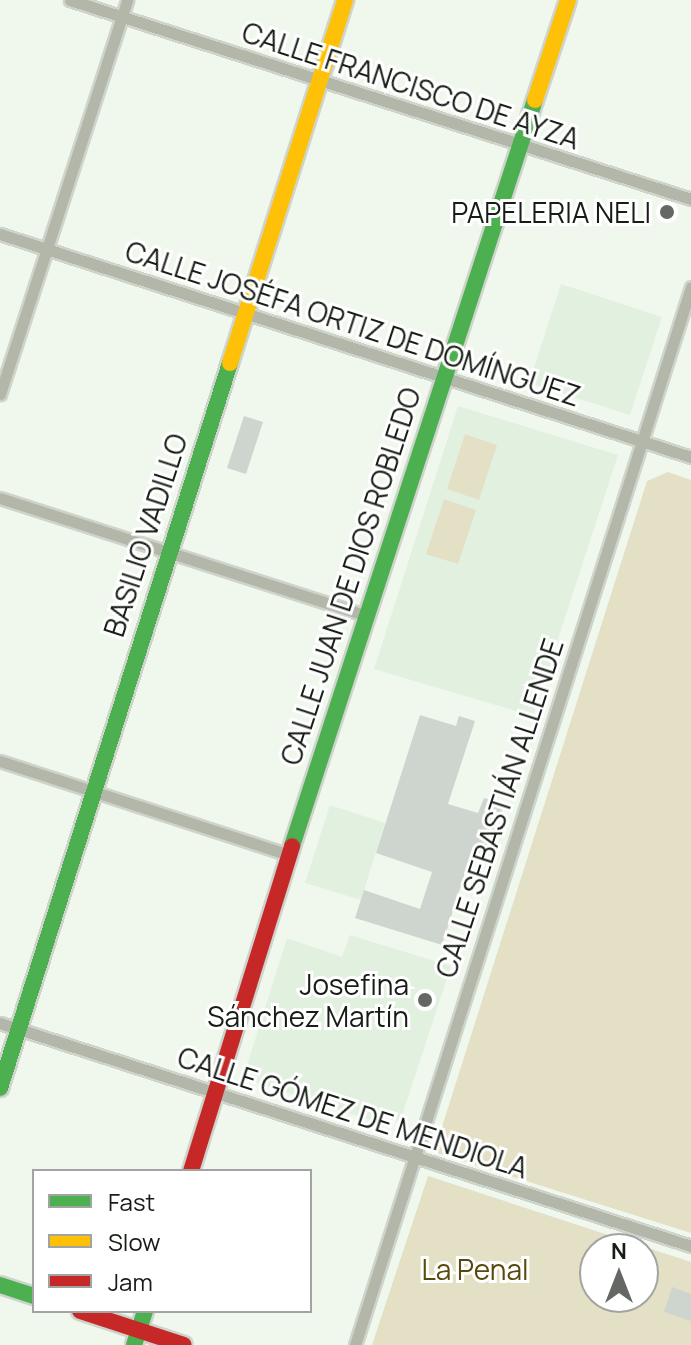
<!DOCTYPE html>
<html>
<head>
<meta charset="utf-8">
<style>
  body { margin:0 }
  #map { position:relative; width:691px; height:1345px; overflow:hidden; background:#f0f8ee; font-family:Manrope,sans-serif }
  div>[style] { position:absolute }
  .built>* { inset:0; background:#e2f0df }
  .green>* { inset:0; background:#e3e0c6 }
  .building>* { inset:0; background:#cdd5ce }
  .roads { filter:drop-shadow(2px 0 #ced4cc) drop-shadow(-2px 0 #ced4cc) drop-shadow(0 2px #ced4cc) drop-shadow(0 -2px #ced4cc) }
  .street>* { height:11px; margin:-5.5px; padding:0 5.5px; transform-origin:5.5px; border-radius:5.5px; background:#b3b7a9 }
  .fast>* { height:16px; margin:-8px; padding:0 8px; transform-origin:8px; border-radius:8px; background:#4caf50 }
  .slow>* { height:16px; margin:-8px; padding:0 8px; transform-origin:8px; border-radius:8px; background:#ffc107 }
  .jam>* { height:16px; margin:-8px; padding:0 8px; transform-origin:8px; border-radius:8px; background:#c62828 }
  .dots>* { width:22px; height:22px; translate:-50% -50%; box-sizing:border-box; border:4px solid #fff; border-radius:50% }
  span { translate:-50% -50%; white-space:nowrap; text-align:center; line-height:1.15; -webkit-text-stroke:6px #fff; paint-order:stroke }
  .street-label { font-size:28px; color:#171c16 }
  .poi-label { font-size:28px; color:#171c16 }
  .right { translate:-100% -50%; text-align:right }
  .park-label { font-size:28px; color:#58490c }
  .legend { position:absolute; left:32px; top:1169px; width:280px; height:144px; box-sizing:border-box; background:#fff; border:2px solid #a2a4a2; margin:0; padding:10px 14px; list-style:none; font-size:24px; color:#171c16 }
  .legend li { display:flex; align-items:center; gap:16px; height:40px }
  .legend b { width:40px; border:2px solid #a2a4a2 }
  .north { position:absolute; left:579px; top:1233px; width:80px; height:80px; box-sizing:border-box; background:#fff; border:2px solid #a2a4a2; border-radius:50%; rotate:0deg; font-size:22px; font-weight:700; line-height:32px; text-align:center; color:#171c16 }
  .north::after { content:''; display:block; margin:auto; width:28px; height:36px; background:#636962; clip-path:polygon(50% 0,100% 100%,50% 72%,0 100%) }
</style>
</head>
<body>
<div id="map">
  <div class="built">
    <i style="clip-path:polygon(561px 284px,662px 317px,630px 415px,529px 383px)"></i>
    <i style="clip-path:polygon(458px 406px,618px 455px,533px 716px,374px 669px)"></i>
    <i style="clip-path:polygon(330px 805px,385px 823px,361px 900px,305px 883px)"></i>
    <i style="clip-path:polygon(350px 935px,451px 966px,400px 1122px,372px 1113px,370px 1120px,243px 1078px,287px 938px,342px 957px)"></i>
  </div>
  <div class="green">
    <i style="clip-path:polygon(465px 434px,497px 445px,479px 500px,447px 489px)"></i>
    <i style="clip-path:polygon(668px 472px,691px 480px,691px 1233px,434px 1152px,647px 481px)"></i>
    <i style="clip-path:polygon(444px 499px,476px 510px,458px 564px,426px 554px)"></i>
    <i style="clip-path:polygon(evenodd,428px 1176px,691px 1262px,691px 1345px,372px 1345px,428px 1176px,595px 1249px,643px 1249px,643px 1297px,595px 1297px,595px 1249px)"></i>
  </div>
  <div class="building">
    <i style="clip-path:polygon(244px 416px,263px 422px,246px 474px,227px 468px)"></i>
    <i style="clip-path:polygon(420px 715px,456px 726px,459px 716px,475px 721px,448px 804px,478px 813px,484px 798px,504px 804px,487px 855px,472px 851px,442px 945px,355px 918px,364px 890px,420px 909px,432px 872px,376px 853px)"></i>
    <i style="clip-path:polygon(672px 1287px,691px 1294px,691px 1321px,664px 1312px)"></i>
  </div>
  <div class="roads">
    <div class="street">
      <i style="left:70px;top:0;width:652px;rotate:17.77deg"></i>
      <i style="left:0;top:234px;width:726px;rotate:17.89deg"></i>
      <i style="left:0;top:394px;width:414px;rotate:-72.1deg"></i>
      <i style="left:0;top:498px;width:382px;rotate:17.8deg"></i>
      <i style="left:0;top:761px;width:302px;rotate:18deg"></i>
      <i style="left:0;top:1023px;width:726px;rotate:17.89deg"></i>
      <i style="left:355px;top:1345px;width:1110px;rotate:-72.38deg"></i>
    </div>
    <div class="fast">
      <i style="left:292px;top:846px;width:785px;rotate:-71.96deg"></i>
      <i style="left:0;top:1088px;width:761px;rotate:-72.4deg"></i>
      <i style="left:0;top:1285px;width:36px;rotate:18deg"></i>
      <i style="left:134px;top:1345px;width:36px;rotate:-72deg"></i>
    </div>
    <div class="slow">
      <i style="left:535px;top:100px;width:105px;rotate:-71.7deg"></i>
      <i style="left:230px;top:363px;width:381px;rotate:-72.4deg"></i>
    </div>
    <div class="jam">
      <i style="left:191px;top:1171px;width:340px;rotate:-72.7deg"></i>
      <i style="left:80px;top:1311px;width:109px;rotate:18.1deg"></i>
    </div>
  </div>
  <div class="dots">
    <i style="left:667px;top:212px;background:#636962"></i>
    <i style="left:425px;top:1000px;background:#636962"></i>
  </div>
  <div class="street-label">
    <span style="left:411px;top:85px;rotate:18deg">CALLE FRANCISCO DE AYZA</span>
    <span style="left:353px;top:323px;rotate:18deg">CALLE JOSÉFA ORTIZ DE DOMÍNGUEZ</span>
    <span style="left:145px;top:535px;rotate:-72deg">BASILIO VADILLO</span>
    <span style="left:350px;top:576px;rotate:-72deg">CALLE JUAN DE DIOS ROBLEDO</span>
    <span style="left:499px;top:808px;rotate:-72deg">CALLE SEBASTIÁN ALLENDE</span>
    <span style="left:353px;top:1112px;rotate:18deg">CALLE GÓMEZ DE MENDIOLA</span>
  </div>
  <div class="poi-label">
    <span class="right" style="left:651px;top:212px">PAPELERIA NELI</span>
    <span class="right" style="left:409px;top:1000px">Josefina<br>Sánchez Martín</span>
  </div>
  <div class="park-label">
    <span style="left:475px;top:1269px">La Penal</span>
  </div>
  <ul class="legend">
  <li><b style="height:10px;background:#4caf50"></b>Fast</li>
  <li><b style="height:10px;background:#ffc107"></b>Slow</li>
  <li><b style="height:10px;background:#c62828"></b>Jam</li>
  </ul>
  <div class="north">N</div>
</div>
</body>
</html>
